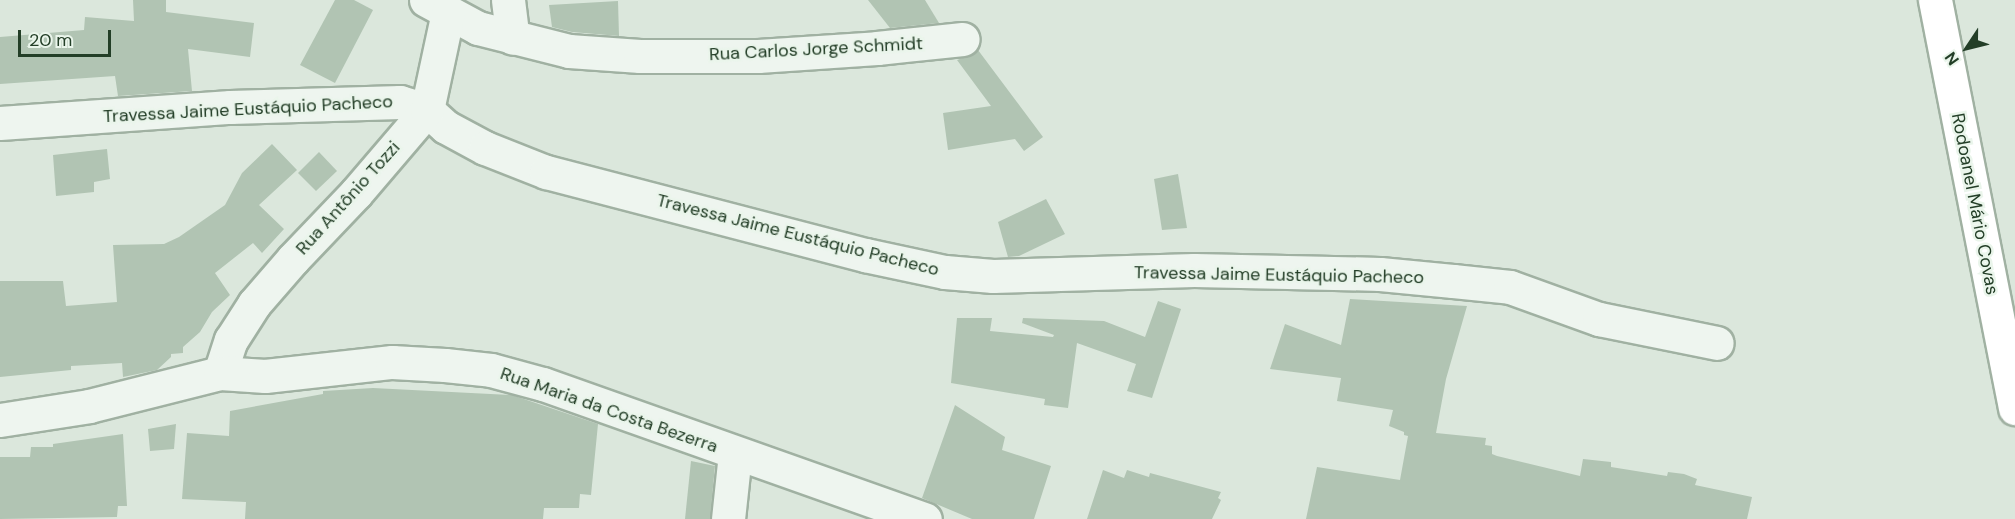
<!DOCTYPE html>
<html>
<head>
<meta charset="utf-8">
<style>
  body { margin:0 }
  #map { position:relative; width:2015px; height:519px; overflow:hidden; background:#dbe7dc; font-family:"DM Sans",sans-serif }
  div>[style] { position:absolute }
  .building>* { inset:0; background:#b1c4b3 }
  .roads { filter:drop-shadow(2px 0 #a0b1a2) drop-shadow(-2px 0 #a0b1a2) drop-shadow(0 2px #a0b1a2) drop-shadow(0 -2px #a0b1a2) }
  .minor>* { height:33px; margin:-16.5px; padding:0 16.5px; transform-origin:16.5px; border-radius:16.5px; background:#eef5ef }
  .highway>* { height:33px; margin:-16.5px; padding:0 16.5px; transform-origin:16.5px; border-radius:16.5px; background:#fff }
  span { translate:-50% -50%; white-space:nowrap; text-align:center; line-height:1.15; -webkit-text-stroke:5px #eaf5eb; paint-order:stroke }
  .street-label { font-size:18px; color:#233e27 }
  .north { position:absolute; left:1937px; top:18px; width:60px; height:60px; -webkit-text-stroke:4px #eaf5eb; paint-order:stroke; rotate:235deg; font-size:16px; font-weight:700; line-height:24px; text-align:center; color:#233e27 }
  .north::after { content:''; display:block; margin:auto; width:21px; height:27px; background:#233e27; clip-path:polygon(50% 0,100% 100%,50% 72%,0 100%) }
  .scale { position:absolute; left:18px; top:30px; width:93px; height:27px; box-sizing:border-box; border:3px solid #233e27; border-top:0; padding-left:8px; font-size:18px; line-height:21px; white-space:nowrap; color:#233e27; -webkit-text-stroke:4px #eaf5eb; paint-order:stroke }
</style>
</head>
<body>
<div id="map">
  <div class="building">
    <i style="clip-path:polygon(133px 0,166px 0,166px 12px,254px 23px,250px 57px,188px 49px,192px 91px,118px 96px,115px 76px,0 84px,0 37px,84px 30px,85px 17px,134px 21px)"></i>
    <i style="clip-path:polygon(335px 0,354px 0,373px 10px,335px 83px,300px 65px)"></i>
    <i style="clip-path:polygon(868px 0,925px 0,939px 23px,890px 28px)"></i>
    <i style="clip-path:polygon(618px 1px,619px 36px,572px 32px,552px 27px,549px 5px)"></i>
    <i style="clip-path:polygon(978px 50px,1043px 137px,1024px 151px,1015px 139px,948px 150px,943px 113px,991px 106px,957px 60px,974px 54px)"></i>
    <i style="clip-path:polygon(272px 144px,297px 170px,259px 205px,284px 229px,262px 253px,253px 243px,215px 273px,230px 295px,212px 312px,200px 332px,183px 347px,183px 353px,171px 354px,171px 357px,157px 370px,123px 377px,122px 363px,71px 366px,71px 370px,0 377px,0 281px,63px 281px,66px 306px,117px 302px,113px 245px,164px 244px,179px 237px,225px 205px,242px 173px)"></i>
    <i style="clip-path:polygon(107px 149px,110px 179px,94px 182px,94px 192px,56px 196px,53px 155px)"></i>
    <i style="clip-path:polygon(319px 152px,337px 171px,316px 191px,298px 173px)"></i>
    <i style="clip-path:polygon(1178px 174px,1187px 228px,1162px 230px,1154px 179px)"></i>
    <i style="clip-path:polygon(1046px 199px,1065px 234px,1019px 256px,1008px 257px,998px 222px)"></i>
    <i style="clip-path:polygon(1350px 299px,1467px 306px,1446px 379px,1436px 433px,1486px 438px,1485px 445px,1492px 446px,1492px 454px,1497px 456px,1580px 476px,1583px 459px,1611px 462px,1611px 467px,1667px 476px,1668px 472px,1684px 474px,1697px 479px,1695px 485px,1752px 497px,1747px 519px,1306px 519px,1317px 467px,1400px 480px,1408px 436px,1404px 435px,1404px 432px,1389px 426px,1393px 410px,1337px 401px,1341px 378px,1270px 369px,1285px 324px,1341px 345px)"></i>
    <i style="clip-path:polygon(1158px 301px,1181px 309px,1152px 398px,1127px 391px,1136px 364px,1077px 343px,1068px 408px,1044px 405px,1045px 399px,951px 383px,957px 318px,992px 318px,990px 331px,1053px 337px,1054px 335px,1022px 323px,1023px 318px,1104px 321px,1145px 337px)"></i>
    <i style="clip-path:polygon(373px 388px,512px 395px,598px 424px,591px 495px,580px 494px,579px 508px,544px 508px,543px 519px,245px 519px,246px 502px,182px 499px,187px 433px,229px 436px,230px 411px,323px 394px,323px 391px)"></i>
    <i style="clip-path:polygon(955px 405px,1005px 437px,1002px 450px,1051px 466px,1034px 519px,972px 519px,922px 498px)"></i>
    <i style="clip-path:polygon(176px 424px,174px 449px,150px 451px,148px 429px)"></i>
    <i style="clip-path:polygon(123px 434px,127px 506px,118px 506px,117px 517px,0 519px,0 457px,30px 457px,31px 447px,53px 447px,53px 444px)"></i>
    <i style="clip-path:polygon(691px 461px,715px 466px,710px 519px,685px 519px)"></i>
    <i style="clip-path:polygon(1103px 470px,1124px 478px,1127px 470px,1149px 477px,1150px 473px,1221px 492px,1218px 498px,1221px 500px,1212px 519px,1087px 519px)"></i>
  </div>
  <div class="roads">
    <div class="minor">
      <i style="left:426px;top:0;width:59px;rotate:28.3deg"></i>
      <i style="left:478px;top:28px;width:94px;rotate:14.2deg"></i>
      <i style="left:569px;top:51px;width:71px;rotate:4deg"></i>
      <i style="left:640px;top:56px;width:118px"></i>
      <i style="left:758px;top:56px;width:119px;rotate:-3.8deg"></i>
      <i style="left:877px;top:48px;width:86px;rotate:-6deg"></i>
      <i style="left:508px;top:0;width:38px;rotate:83deg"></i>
      <i style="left:0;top:123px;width:231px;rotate:-4deg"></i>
      <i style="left:230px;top:107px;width:170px;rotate:-1.7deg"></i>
      <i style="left:400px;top:102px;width:28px;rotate:17deg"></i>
      <i style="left:427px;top:110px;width:25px;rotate:42deg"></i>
      <i style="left:446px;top:127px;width:44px;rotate:28.3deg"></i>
      <i style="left:485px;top:148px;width:66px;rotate:21.5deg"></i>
      <i style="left:546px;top:172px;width:330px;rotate:14.6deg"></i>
      <i style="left:865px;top:255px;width:82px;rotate:12deg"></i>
      <i style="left:945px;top:272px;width:48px;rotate:4.8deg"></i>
      <i style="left:993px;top:276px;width:201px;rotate:-1.7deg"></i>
      <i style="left:1194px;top:270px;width:186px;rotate:1.2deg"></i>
      <i style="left:1380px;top:274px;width:73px;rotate:5.5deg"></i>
      <i style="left:1453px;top:281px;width:57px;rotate:6deg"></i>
      <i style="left:1510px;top:287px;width:95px;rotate:19.8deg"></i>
      <i style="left:1599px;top:319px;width:120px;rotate:11.5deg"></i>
      <i style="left:220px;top:373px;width:35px;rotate:-72deg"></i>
      <i style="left:231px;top:340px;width:43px;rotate:-57.4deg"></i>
      <i style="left:254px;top:304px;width:60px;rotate:-49.1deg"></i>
      <i style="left:293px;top:259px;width:91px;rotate:-46.3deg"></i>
      <i style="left:356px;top:193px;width:109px;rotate:-49.5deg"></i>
      <i style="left:427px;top:110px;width:100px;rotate:-77.9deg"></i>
      <i style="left:0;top:420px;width:90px;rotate:-8.9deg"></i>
      <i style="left:89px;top:406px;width:135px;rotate:-14.1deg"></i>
      <i style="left:220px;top:373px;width:45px;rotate:3.8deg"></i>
      <i style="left:265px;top:376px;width:128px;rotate:-6.3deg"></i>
      <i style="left:392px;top:362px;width:53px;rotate:3.2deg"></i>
      <i style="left:445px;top:365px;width:46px;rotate:6.2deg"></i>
      <i style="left:491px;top:370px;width:54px;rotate:15.1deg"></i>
      <i style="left:543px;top:384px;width:405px;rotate:19.5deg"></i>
      <i style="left:728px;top:519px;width:66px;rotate:-83.9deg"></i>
    </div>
    <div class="highway">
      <i style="left:1935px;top:0;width:416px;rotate:78.9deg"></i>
    </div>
  </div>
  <div class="street-label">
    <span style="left:816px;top:49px;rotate:-3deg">Rua Carlos Jorge Schmidt</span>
    <span style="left:248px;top:109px;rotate:-3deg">Travessa Jaime Eustáquio Pacheco</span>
    <span style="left:348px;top:198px;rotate:-48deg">Rua Antônio Tozzi</span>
    <span style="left:1975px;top:204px;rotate:79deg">Rodoanel Mário Covas</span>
    <span style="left:798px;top:235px;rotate:14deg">Travessa Jaime Eustáquio Pacheco</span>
    <span style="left:1279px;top:275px;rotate:1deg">Travessa Jaime Eustáquio Pacheco</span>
    <span style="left:609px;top:410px;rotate:19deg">Rua Maria da Costa Bezerra</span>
  </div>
  <div class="north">N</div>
  <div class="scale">20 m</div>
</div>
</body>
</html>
